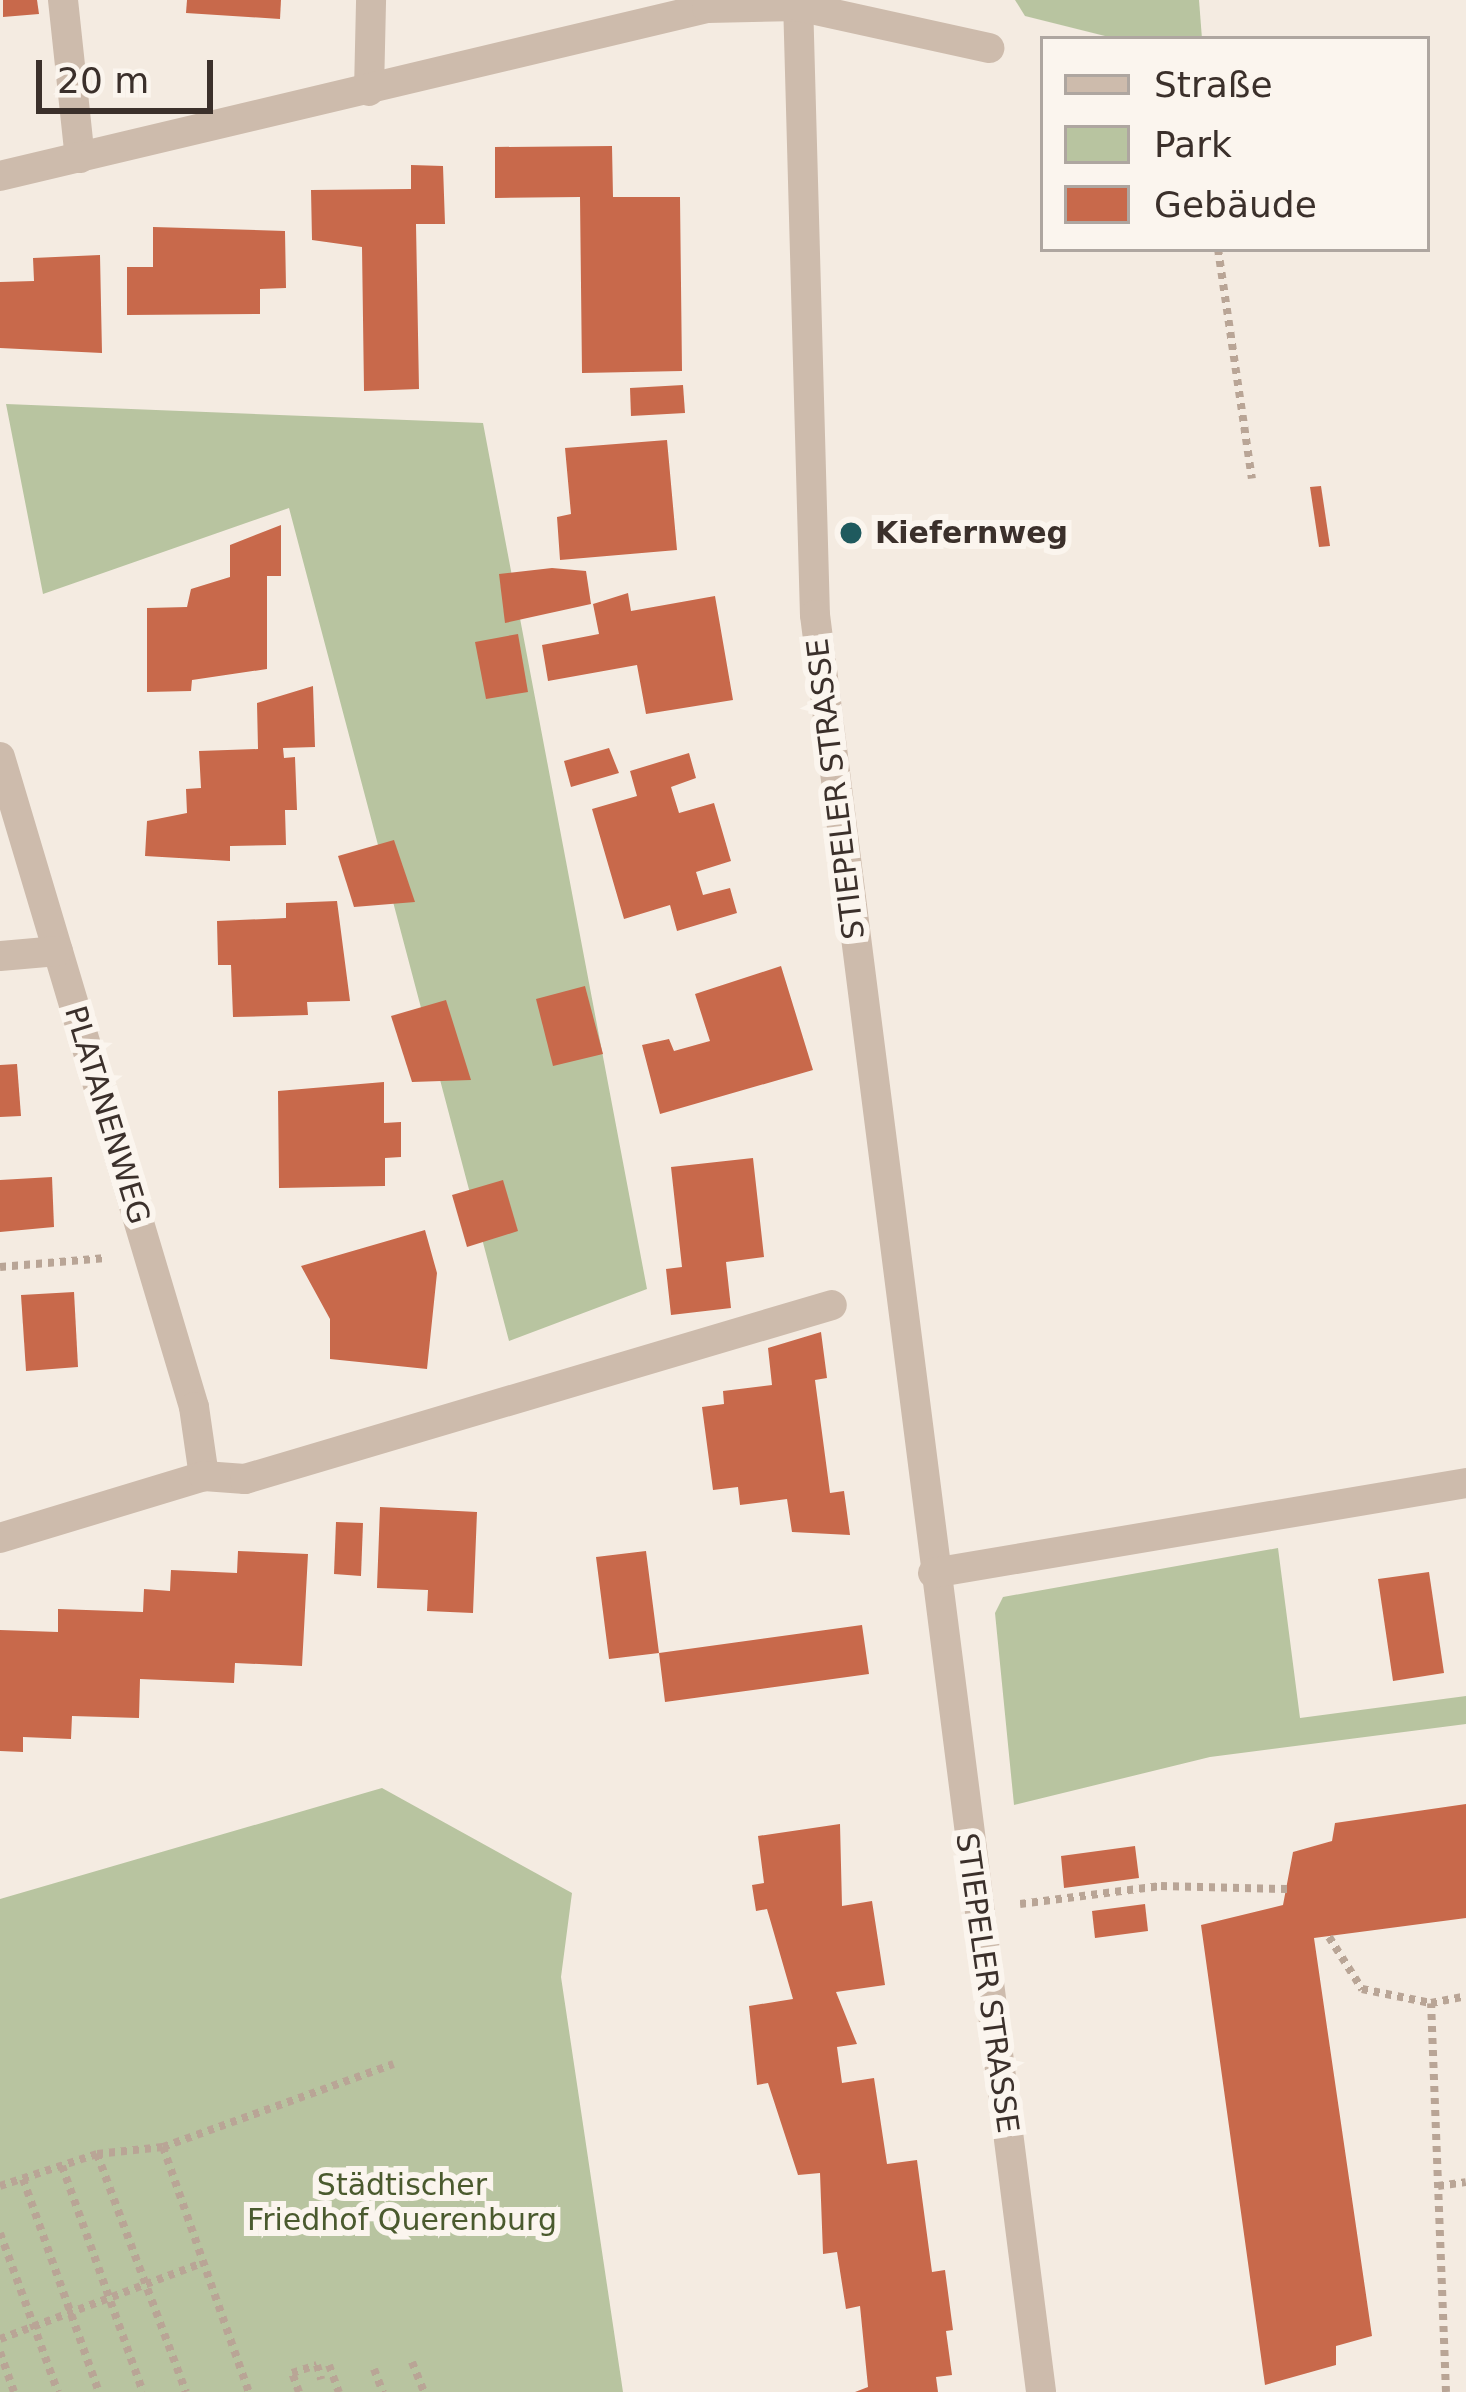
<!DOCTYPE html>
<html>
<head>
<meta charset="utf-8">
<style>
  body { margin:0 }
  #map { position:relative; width:1466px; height:2392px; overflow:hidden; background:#f4ebe1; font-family:"DejaVu Sans",sans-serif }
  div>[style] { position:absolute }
  .green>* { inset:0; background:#b8c4a0 }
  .building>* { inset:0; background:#c8694b }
  .path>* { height:8px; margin-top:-4px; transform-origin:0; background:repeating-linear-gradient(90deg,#b9a596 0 6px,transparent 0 12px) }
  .minor>* { height:30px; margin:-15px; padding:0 15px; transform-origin:15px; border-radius:15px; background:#cdbbac }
  .dots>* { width:33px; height:33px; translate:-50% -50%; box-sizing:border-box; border:6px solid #fbf5ee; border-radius:50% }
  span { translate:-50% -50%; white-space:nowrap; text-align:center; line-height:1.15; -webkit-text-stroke:12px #fbf5ee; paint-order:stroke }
  .poi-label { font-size:30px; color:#3b302b; font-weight:700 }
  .left { translate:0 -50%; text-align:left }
  .street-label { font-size:30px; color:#3b302b }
  .park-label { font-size:30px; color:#4a5a2e }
  .legend { position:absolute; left:1040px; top:36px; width:390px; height:216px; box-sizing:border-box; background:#fbf5ee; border:3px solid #aea6a0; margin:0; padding:15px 21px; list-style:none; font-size:36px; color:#3b302b }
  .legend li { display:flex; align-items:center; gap:24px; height:60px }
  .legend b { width:60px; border:3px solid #aea6a0 }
  .scale { position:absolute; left:36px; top:60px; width:177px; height:54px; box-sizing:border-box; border:6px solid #3b302b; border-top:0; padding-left:15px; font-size:36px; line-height:42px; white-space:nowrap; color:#3b302b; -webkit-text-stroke:9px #fbf5ee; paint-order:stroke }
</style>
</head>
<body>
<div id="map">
  <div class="green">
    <i style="clip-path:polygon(1015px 0,1199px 0,1202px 39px,1117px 39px,1025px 16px)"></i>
    <i style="clip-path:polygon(6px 404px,483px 423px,647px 1289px,509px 1341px,289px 508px,43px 594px)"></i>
    <i style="clip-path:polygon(1278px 1548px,1300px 1718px,1466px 1696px,1466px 1724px,1210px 1757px,1014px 1805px,995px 1613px,1003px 1597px)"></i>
    <i style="clip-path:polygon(382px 1788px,572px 1893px,561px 1977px,623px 2392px,0 2392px,0 1899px)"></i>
  </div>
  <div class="building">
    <i style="clip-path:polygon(3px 0,37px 0,39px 14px,3px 17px)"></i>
    <i style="clip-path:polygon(187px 0,281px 0,280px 19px,186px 13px)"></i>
    <i style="clip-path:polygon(612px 146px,613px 197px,680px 197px,682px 371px,582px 373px,580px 197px,495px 198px,495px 147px)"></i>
    <i style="clip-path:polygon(411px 165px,443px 166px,445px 224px,416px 224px,419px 389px,364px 391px,362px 247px,312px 240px,311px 190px,411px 189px)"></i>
    <i style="clip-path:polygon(153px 227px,285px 231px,286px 288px,260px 289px,260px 314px,127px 315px,127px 267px,153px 267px)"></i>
    <i style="clip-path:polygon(100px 255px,102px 353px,0 348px,0 282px,34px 281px,33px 258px)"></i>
    <i style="clip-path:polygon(683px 385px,685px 413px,631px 416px,630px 388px)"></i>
    <i style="clip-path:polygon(667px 440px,677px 550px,560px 560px,557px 517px,571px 514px,565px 448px)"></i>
    <i style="clip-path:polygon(1321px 486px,1330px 546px,1319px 547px,1310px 487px)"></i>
    <i style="clip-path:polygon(281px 525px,281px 576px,267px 576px,267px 669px,192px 680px,191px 691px,147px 692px,147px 608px,187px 607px,191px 589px,230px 577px,230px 545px)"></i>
    <i style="clip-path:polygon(552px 568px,586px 571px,591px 604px,505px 623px,499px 574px)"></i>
    <i style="clip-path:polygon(628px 593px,631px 611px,715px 596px,733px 700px,646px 714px,637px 665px,548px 681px,542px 645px,599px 634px,593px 604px)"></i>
    <i style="clip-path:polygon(518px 634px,528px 692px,486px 699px,475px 642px)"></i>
    <i style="clip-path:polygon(313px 686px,315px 747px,283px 748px,284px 758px,295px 757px,297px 810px,285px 810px,286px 845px,230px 846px,230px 861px,145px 856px,147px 821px,187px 813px,186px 789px,201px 788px,199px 751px,258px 749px,257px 703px)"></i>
    <i style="clip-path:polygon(609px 748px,619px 773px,571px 787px,564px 761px)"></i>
    <i style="clip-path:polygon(689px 753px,696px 778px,671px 787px,679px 813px,714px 803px,731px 861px,696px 872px,703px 895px,730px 888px,737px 913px,677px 931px,670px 905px,624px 919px,592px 809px,637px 796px,630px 771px)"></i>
    <i style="clip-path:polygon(394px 840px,415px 902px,354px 907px,338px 856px)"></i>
    <i style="clip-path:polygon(337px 901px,350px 1001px,307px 1002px,308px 1015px,233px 1017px,231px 965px,218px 965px,217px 921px,286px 918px,286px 903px)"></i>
    <i style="clip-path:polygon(781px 966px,813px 1070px,660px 1114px,642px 1045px,669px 1039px,674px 1051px,710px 1041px,695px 994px)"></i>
    <i style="clip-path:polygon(585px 986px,603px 1054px,553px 1066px,536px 999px)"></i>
    <i style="clip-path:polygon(446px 1000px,471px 1080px,412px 1082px,391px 1016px)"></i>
    <i style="clip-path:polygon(17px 1064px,21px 1116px,0 1117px,0 1065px)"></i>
    <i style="clip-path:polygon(384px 1082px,384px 1123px,401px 1122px,401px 1157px,385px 1158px,385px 1186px,279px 1188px,278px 1091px)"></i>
    <i style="clip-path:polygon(753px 1158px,764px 1257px,726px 1262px,731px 1308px,671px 1315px,666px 1269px,682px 1267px,671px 1167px)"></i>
    <i style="clip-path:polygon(52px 1177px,54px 1227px,0 1232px,0 1180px)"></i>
    <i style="clip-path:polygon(503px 1180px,518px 1231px,467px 1247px,452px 1195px)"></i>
    <i style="clip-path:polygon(425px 1230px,437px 1273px,427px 1369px,330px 1359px,330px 1319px,301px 1266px)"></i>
    <i style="clip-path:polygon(74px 1292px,78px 1367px,26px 1371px,21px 1295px)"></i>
    <i style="clip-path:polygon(821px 1332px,827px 1378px,815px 1380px,830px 1493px,844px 1491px,850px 1535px,792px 1532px,787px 1499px,740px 1505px,738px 1487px,713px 1490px,702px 1407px,724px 1404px,723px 1391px,772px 1385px,768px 1348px)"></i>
    <i style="clip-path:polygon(380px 1507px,477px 1512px,473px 1613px,427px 1611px,428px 1590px,377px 1588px)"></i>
    <i style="clip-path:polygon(336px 1522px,363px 1523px,361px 1576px,334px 1574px)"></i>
    <i style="clip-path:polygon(238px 1551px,308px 1554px,302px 1666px,235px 1663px,234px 1683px,140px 1679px,139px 1718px,72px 1716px,71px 1739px,23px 1737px,23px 1752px,0 1751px,0 1630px,58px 1632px,58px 1609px,143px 1612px,144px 1589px,170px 1591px,171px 1570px,237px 1573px)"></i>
    <i style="clip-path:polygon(646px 1551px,659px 1653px,862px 1625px,869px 1674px,665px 1702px,659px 1653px,609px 1659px,596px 1557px)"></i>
    <i style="clip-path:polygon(1429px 1572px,1444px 1673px,1393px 1681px,1378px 1579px)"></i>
    <i style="clip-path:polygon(1466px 1804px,1466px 1918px,1314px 1938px,1372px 2336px,1336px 2346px,1336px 2365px,1265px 2385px,1201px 1925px,1283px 1905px,1293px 1852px,1332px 1841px,1335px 1823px)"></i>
    <i style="clip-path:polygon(840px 1824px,842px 1906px,872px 1901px,885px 1985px,836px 1992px,857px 2044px,837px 2047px,842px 2083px,874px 2078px,887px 2164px,917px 2160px,932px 2272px,945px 2270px,953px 2330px,946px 2331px,952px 2375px,936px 2377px,938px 2392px,855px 2392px,868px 2387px,860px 2306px,846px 2309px,837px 2252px,823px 2254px,820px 2173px,798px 2175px,768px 2083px,757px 2085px,749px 2006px,793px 1999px,767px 1909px,756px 1911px,752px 1885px,764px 1883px,758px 1836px)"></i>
    <i style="clip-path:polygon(1135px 1846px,1139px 1878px,1064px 1888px,1061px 1856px)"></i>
    <i style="clip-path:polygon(1145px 1904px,1148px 1931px,1095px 1938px,1092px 1911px)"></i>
  </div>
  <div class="path">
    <i style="left:1218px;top:249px;width:232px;rotate:81.6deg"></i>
    <i style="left:0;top:1267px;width:106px;rotate:-4.9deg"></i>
    <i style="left:1020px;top:1904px;width:142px;rotate:-7.3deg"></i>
    <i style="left:1161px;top:1886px;width:127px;rotate:1.4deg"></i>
    <i style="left:1329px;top:1937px;width:62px;rotate:57.6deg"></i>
    <i style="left:1362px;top:1989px;width:70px;rotate:11.5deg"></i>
    <i style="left:163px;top:2147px;width:245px;rotate:-19.8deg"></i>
    <i style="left:97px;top:2154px;width:254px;rotate:69.5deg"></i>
    <i style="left:62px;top:2166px;width:240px;rotate:70.3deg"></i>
    <i style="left:23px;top:2179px;width:226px;rotate:70.4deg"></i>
    <i style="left:0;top:2186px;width:102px;rotate:-18.3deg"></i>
    <i style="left:97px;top:2154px;width:66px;rotate:-6.1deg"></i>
    <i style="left:163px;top:2147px;width:260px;rotate:70.7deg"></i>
    <i style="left:1438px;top:2186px;width:28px;rotate:-8deg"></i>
    <i style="left:0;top:2233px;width:169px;rotate:70deg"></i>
    <i style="left:0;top:2339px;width:216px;rotate:-20.6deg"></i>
    <i style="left:0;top:2352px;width:42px;rotate:70.7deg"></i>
    <i style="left:412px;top:2362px;width:32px;rotate:68deg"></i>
    <i style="left:329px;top:2365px;width:29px;rotate:70deg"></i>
    <i style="left:374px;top:2369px;width:25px;rotate:69deg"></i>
    <i style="left:299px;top:2392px;width:20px;rotate:-110deg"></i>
    <i style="left:292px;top:2373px;width:26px;rotate:-18deg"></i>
    <i style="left:317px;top:2365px;width:15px;rotate:74deg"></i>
    <i style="left:1446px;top:2392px;width:389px;rotate:-92.2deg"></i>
    <i style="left:1431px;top:2003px;width:36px;rotate:-11deg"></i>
  </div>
  <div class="minor">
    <i style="left:63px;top:0;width:159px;rotate:83.9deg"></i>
    <i style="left:798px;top:0;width:615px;rotate:88.42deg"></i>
    <i style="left:815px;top:615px;width:1791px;rotate:82.75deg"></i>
    <i style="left:369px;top:91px;width:91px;rotate:-88.7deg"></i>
    <i style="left:0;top:176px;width:727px;rotate:-13.37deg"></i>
    <i style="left:707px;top:8px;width:91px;rotate:-1.3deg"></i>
    <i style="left:798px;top:6px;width:196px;rotate:12.4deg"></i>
    <i style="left:0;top:757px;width:678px;rotate:73.38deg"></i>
    <i style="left:194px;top:1407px;width:70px;rotate:81.8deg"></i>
    <i style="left:0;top:956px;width:58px;rotate:-4.9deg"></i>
    <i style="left:0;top:1538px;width:213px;rotate:-16.9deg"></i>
    <i style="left:204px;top:1476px;width:41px;rotate:4.2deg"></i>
    <i style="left:245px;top:1479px;width:612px;rotate:-16.51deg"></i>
    <i style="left:933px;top:1573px;width:541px;rotate:-9.58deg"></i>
  </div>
  <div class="dots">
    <i style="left:851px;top:533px;background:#1f5a5e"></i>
  </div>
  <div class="poi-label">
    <span class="left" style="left:875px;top:533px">Kiefernweg</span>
  </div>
  <div class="street-label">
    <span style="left:836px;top:789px;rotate:-97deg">STIEPELER STRASSE</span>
    <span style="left:107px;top:1115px;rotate:73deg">PLATANENWEG</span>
    <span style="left:987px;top:1983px;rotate:82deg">STIEPELER STRASSE</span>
  </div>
  <div class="park-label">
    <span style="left:402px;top:2202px">Städtischer<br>Friedhof Querenburg</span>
  </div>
  <ul class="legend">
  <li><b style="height:15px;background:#cdbbac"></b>Straße</li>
  <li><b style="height:33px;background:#b8c4a0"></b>Park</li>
  <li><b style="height:33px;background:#c8694b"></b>Gebäude</li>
  </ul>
  <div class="scale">20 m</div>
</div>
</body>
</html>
